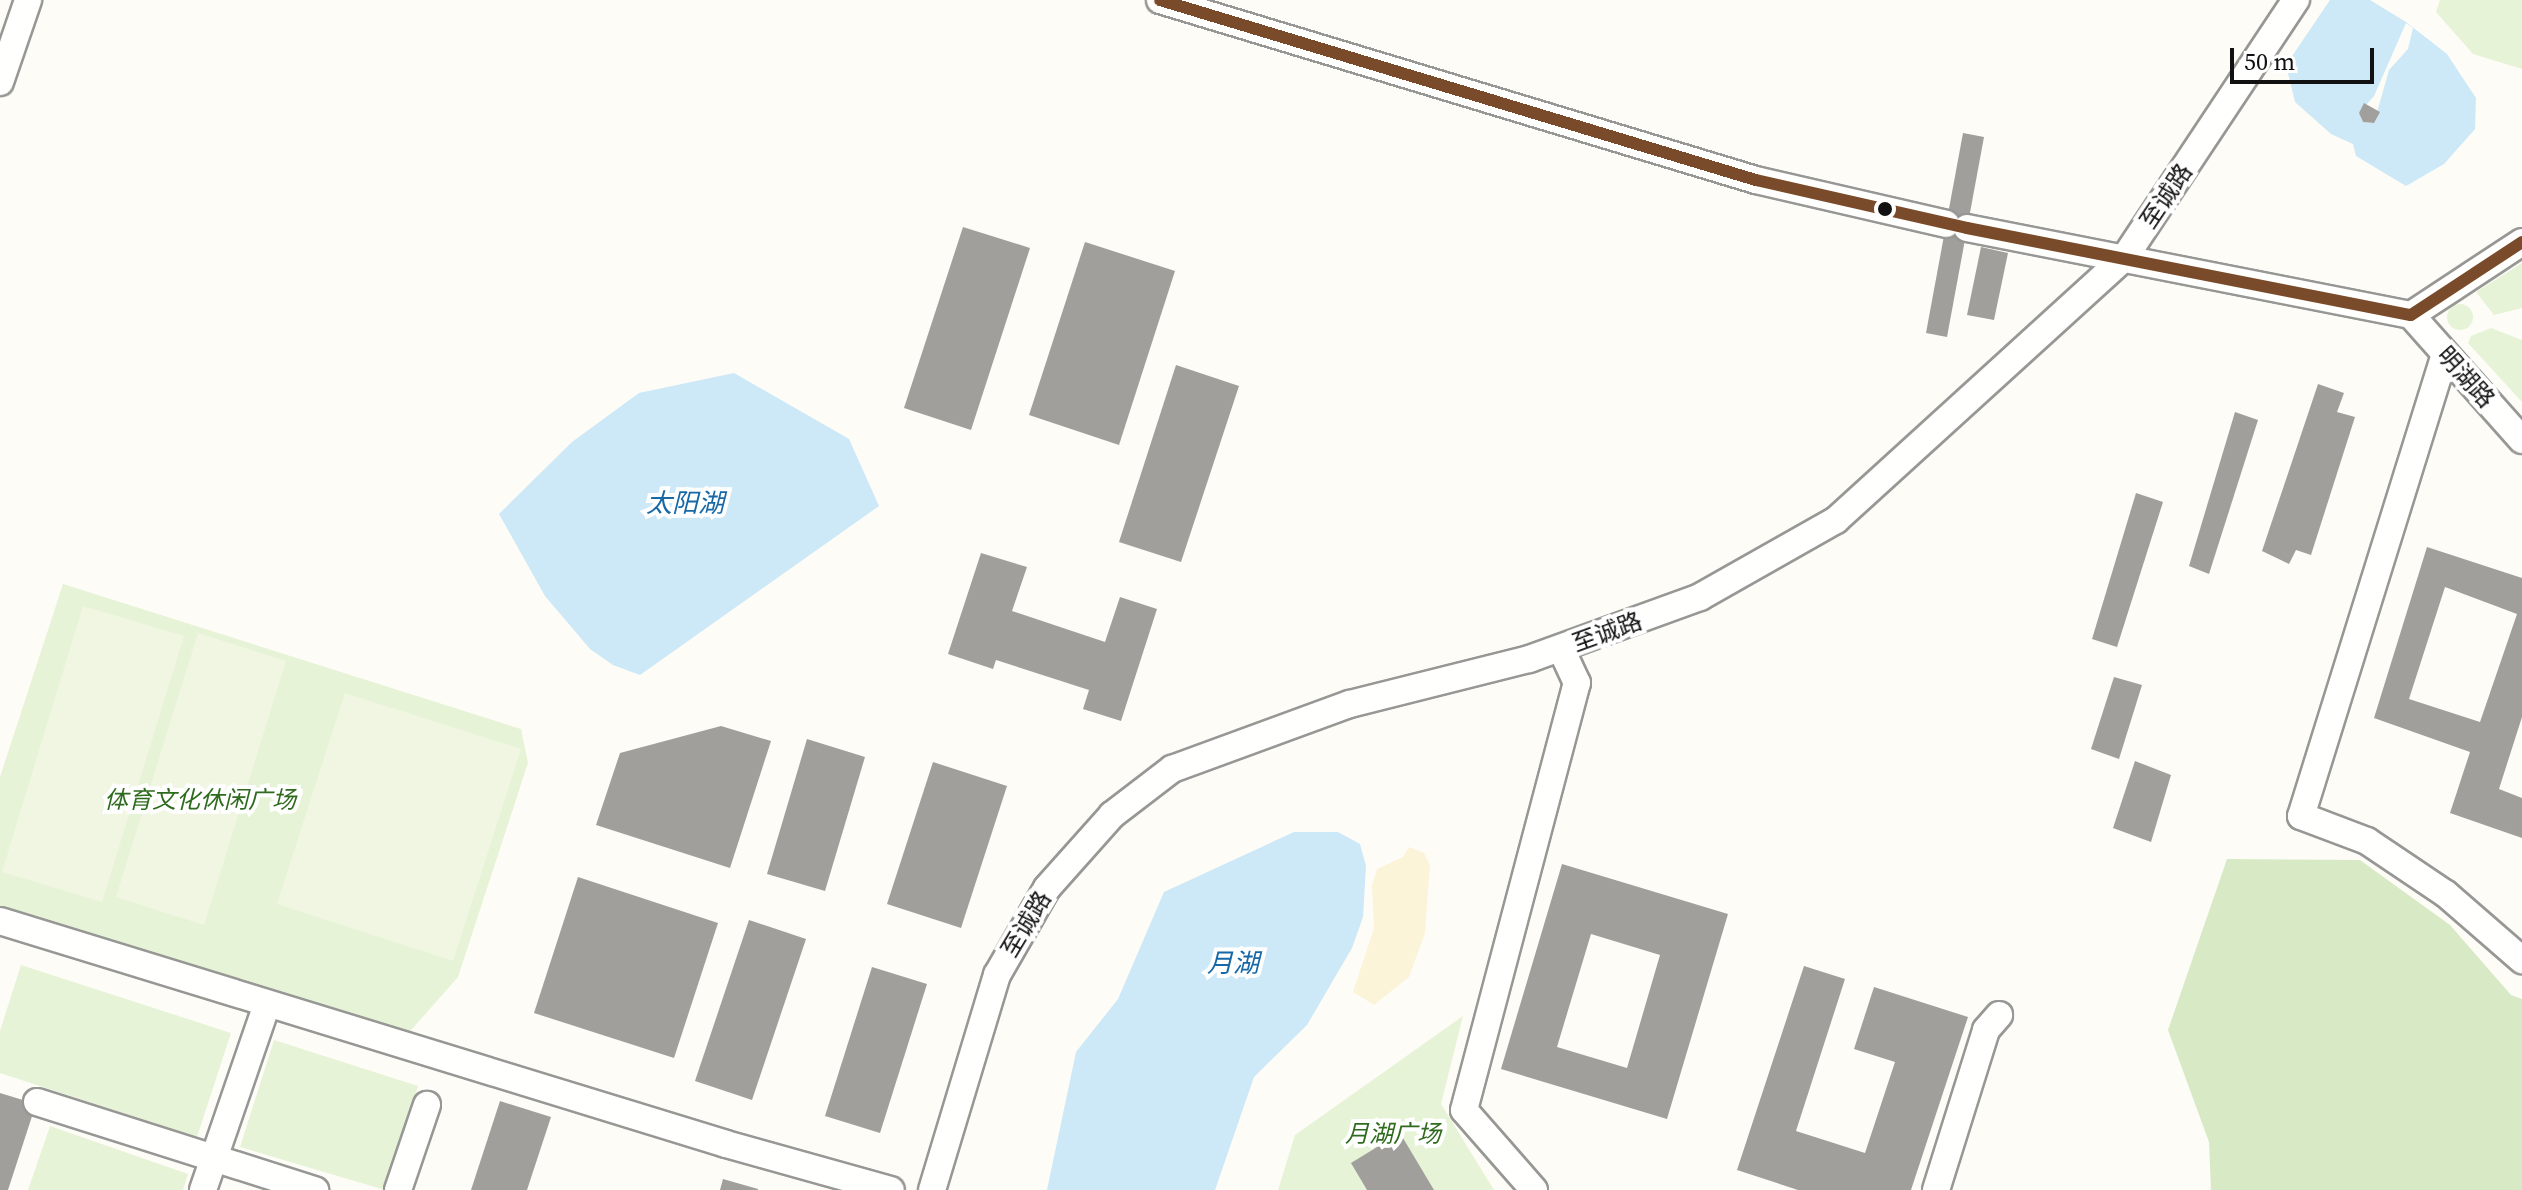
<!DOCTYPE html>
<html>
<head>
<meta charset="utf-8">
<style>
  body { margin:0 }
  #map { position:relative; width:2522px; height:1190px; overflow:hidden; background:#fdfcf7; font-family:"Source Serif 4","Noto Sans SC",serif }
  div>[style] { position:absolute }
  .green>* { inset:0; background:#e7f3d7 }
  .round { border-radius:50% }
  .forest>* { inset:0; background:#d8eac5 }
  .sand>* { inset:0; background:#fcf4d9 }
  .pitch>* { inset:0; background:#f0f6e1 }
  .water>* { inset:0; background:#cde8f7 }
  .pier>* { inset:0; background:#fdfcf7 }
  .building>* { inset:0; background:#a19f9c }
  .roads { filter:drop-shadow(2px 0 #979795) drop-shadow(-2px 0 #979795) drop-shadow(0 2px #979795) drop-shadow(0 -2px #979795) }
  .minor>* { height:26px; margin:-13px; padding:0 13px; transform-origin:13px; border-radius:13px; background:#fffffe }
  .bus-1>* { height:12px; margin:-6px; padding:0 6px; transform-origin:6px; border-radius:6px; background:#7a4b2a }
  .dots>* { width:22px; height:22px; translate:-50% -50%; box-sizing:border-box; border:4px solid #fff; border-radius:50% }
  span { translate:-50% -50%; white-space:nowrap; text-align:center; line-height:1.15; -webkit-text-stroke:8px #fff; paint-order:stroke }
  .street-label { font-size:24px; color:#111 }
  .park-label { font-size:24px; color:#2f6b1f; font-style:italic }
  .water-label { font-size:26px; color:#1768a6; font-style:italic }
  .scale { position:absolute; left:2230px; top:48px; width:144px; height:36px; box-sizing:border-box; border:4px solid #111; border-top:0; padding-left:10px; font-size:24px; line-height:28px; white-space:nowrap; color:#111; -webkit-text-stroke:6px #fff; paint-order:stroke }
</style>
</head>
<body>
<div id="map">
  <div class="green">
    <i style="clip-path:polygon(2440px 0,2522px 0,2522px 69px,2473px 54px,2436px 12px)"></i>
    <i style="clip-path:polygon(2522px 263px,2522px 308px,2494px 315px,2476px 292px)"></i>
    <i class="round" style="left:2447px;top:304px;width:26px;height:26px"></i>
    <i style="clip-path:polygon(2491px 328px,2522px 340px,2522px 402px,2468px 343px,2471px 336px)"></i>
    <i style="clip-path:polygon(63px 584px,521px 729px,528px 763px,458px 977px,405px 1037px,0 910px,0 777px)"></i>
    <i style="clip-path:polygon(21px 965px,231px 1033px,197px 1137px,0 1073px,0 1031px)"></i>
    <i style="clip-path:polygon(1463px 1016px,1441px 1104px,1494px 1190px,1278px 1190px,1295px 1135px)"></i>
    <i style="clip-path:polygon(274px 1040px,418px 1086px,385px 1190px,240px 1147px)"></i>
    <i style="clip-path:polygon(50px 1126px,188px 1174px,183px 1190px,28px 1190px)"></i>
  </div>
  <div class="forest">
    <i style="clip-path:polygon(2227px 859px,2360px 860px,2450px 925px,2511px 995px,2522px 999px,2522px 1190px,2211px 1190px,2209px 1142px,2168px 1030px)"></i>
  </div>
  <div class="sand">
    <i style="clip-path:polygon(1409px 847px,1424px 853px,1430px 865px,1425px 933px,1409px 977px,1374px 1005px,1353px 992px,1374px 928px,1372px 885px,1377px 869px,1403px 857px)"></i>
  </div>
  <div class="pitch">
    <i style="clip-path:polygon(83px 606px,184px 636px,102px 902px,2px 872px)"></i>
    <i style="clip-path:polygon(198px 633px,286px 661px,204px 925px,116px 897px)"></i>
    <i style="clip-path:polygon(345px 693px,521px 749px,453px 961px,277px 904px)"></i>
  </div>
  <div class="water">
    <i style="clip-path:polygon(2330px 0,2370px 0,2406px 22px,2447px 54px,2476px 98px,2475px 129px,2444px 164px,2406px 186px,2356px 156px,2353px 144px,2331px 134px,2295px 102px,2286px 65px)"></i>
    <i style="clip-path:polygon(734px 373px,849px 439px,879px 506px,640px 675px,613px 665px,590px 649px,545px 596px,499px 514px,572px 442px,639px 393px)"></i>
    <i style="clip-path:polygon(1294px 832px,1338px 832px,1360px 844px,1366px 866px,1363px 917px,1352px 948px,1307px 1025px,1254px 1077px,1215px 1190px,1047px 1190px,1076px 1052px,1118px 999px,1164px 892px)"></i>
  </div>
  <div class="pier">
    <i style="clip-path:polygon(2406px 23px,2413px 28px,2408px 49px,2389px 70px,2374px 123px,2363px 122px,2359px 113px,2374px 96px)"></i>
  </div>
  <div class="building">
    <i style="clip-path:polygon(2364px 103px,2380px 112px,2374px 123px,2363px 122px,2359px 113px)"></i>
    <i style="clip-path:polygon(1963px 133px,1984px 137px,1947px 337px,1926px 333px)"></i>
    <i style="clip-path:polygon(963px 227px,1030px 248px,971px 430px,904px 408px)"></i>
    <i style="clip-path:polygon(1085px 242px,1175px 271px,1119px 445px,1029px 415px)"></i>
    <i style="clip-path:polygon(1981px 247px,2008px 253px,1994px 320px,1967px 315px)"></i>
    <i style="clip-path:polygon(1176px 365px,1239px 386px,1181px 562px,1119px 542px)"></i>
    <i style="clip-path:polygon(2318px 384px,2344px 393px,2337px 412px,2355px 417px,2311px 555px,2296px 550px,2289px 564px,2262px 551px)"></i>
    <i style="clip-path:polygon(2235px 412px,2258px 420px,2209px 574px,2189px 566px)"></i>
    <i style="clip-path:polygon(2136px 493px,2163px 502px,2117px 647px,2092px 639px)"></i>
    <i style="clip-path:polygon(evenodd,2427px 547px,2522px 578px,2522px 717px,2499px 789px,2522px 798px,2522px 838px,2450px 813px,2470px 752px,2374px 718px,2427px 547px,2445px 587px,2517px 614px,2480px 722px,2409px 699px,2445px 587px)"></i>
    <i style="clip-path:polygon(981px 553px,1027px 567px,1012px 611px,1105px 642px,1120px 597px,1157px 609px,1121px 721px,1083px 709px,1089px 690px,996px 660px,993px 669px,948px 654px)"></i>
    <i style="clip-path:polygon(2114px 677px,2142px 685px,2119px 759px,2091px 749px)"></i>
    <i style="clip-path:polygon(721px 726px,771px 741px,730px 868px,596px 825px,620px 753px)"></i>
    <i style="clip-path:polygon(807px 739px,865px 757px,825px 891px,767px 874px)"></i>
    <i style="clip-path:polygon(2135px 761px,2171px 775px,2151px 842px,2113px 828px)"></i>
    <i style="clip-path:polygon(933px 762px,1007px 786px,961px 928px,887px 904px)"></i>
    <i style="clip-path:polygon(evenodd,1562px 864px,1728px 914px,1667px 1119px,1501px 1069px,1562px 864px,1591px 934px,1660px 955px,1627px 1068px,1557px 1047px,1591px 934px)"></i>
    <i style="clip-path:polygon(578px 877px,718px 923px,674px 1058px,534px 1013px)"></i>
    <i style="clip-path:polygon(749px 920px,806px 939px,752px 1100px,695px 1081px)"></i>
    <i style="clip-path:polygon(1804px 966px,1845px 979px,1796px 1131px,1865px 1153px,1895px 1062px,1854px 1049px,1874px 987px,1968px 1017px,1911px 1190px,1798px 1190px,1737px 1170px)"></i>
    <i style="clip-path:polygon(872px 967px,927px 984px,880px 1133px,825px 1116px)"></i>
    <i style="clip-path:polygon(0 1093px,36px 1104px,8px 1190px,0 1190px)"></i>
    <i style="clip-path:polygon(500px 1101px,551px 1117px,527px 1190px,471px 1190px)"></i>
    <i style="clip-path:polygon(1400px 1133px,1434px 1190px,1367px 1190px,1351px 1163px)"></i>
    <i style="clip-path:polygon(723px 1179px,758px 1189px,758px 1190px,720px 1190px)"></i>
  </div>
  <div class="roads">
    <div class="minor">
      <i style="left:1160px;top:0;width:623px;rotate:16.81deg"></i>
      <i style="left:1756px;top:180px;width:195px;rotate:13deg"></i>
      <i style="left:0;top:82px;width:87px;rotate:-71.1deg"></i>
      <i style="left:1967px;top:228px;width:452px;rotate:11.1deg"></i>
      <i style="left:2411px;top:315px;width:133px;rotate:-33.3deg"></i>
      <i style="left:2411px;top:315px;width:167px;rotate:48.4deg"></i>
      <i style="left:2445px;top:354px;width:484px;rotate:107.3deg"></i>
      <i style="left:2301px;top:816px;width:71px;rotate:20.7deg"></i>
      <i style="left:2367px;top:841px;width:95px;rotate:33.9deg"></i>
      <i style="left:2446px;top:894px;width:101px;rotate:41deg"></i>
      <i style="left:0;top:921px;width:759px;rotate:17.07deg"></i>
      <i style="left:726px;top:1144px;width:171px;rotate:15.6deg"></i>
      <i style="left:37px;top:1102px;width:292px;rotate:17.6deg"></i>
      <i style="left:203px;top:1190px;width:197px;rotate:-71deg"></i>
      <i style="left:398px;top:1190px;width:90px;rotate:-71.2deg"></i>
      <i style="left:932px;top:1190px;width:225px;rotate:-73.2deg"></i>
      <i style="left:997px;top:975px;width:100px;rotate:-60.1deg"></i>
      <i style="left:1047px;top:888px;width:98px;rotate:-48.3deg"></i>
      <i style="left:1112px;top:815px;width:76px;rotate:-37.5deg"></i>
      <i style="left:1172px;top:769px;width:189px;rotate:-20.1deg"></i>
      <i style="left:1350px;top:704px;width:185px;rotate:-14.1deg"></i>
      <i style="left:1529px;top:659px;width:182px;rotate:-19.9deg"></i>
      <i style="left:1700px;top:597px;width:156px;rotate:-29.5deg"></i>
      <i style="left:1836px;top:520px;width:391px;rotate:-42.3deg"></i>
      <i style="left:2125px;top:257px;width:309px;rotate:-56.4deg"></i>
      <i style="left:1534px;top:1190px;width:106px;rotate:-131.2deg"></i>
      <i style="left:1464px;top:1110px;width:442px;rotate:-75.2deg"></i>
      <i style="left:1577px;top:683px;width:38px;rotate:-115deg"></i>
      <i style="left:1936px;top:1190px;width:168px;rotate:-72.6deg"></i>
      <i style="left:1986px;top:1030px;width:20px;rotate:-49deg"></i>
    </div>
  </div>
  <div class="bus-1">
    <i style="left:1160px;top:0;width:623px;rotate:16.81deg"></i>
    <i style="left:1756px;top:180px;width:216px;rotate:12.8deg"></i>
    <i style="left:1967px;top:228px;width:452px;rotate:11.1deg"></i>
    <i style="left:2411px;top:315px;width:133px;rotate:-33.3deg"></i>
  </div>
  <div class="dots">
    <i style="left:1885px;top:209px;background:#111"></i>
  </div>
  <div class="street-label">
    <span style="left:2166px;top:196px;rotate:-56deg">至诚路</span>
    <span style="left:2466px;top:377px;rotate:48deg">明湖路</span>
    <span style="left:1607px;top:632px;rotate:-20deg">至诚路</span>
    <span style="left:1026px;top:924px;rotate:-59deg">至诚路</span>
  </div>
  <div class="park-label">
    <span style="left:200px;top:800px">体育文化休闲广场</span>
    <span style="left:1393px;top:1134px">月湖广场</span>
  </div>
  <div class="water-label">
    <span style="left:685px;top:504px">太阳湖</span>
    <span style="left:1233px;top:964px">月湖</span>
  </div>
  <div class="scale">50 m</div>
</div>
</body>
</html>
